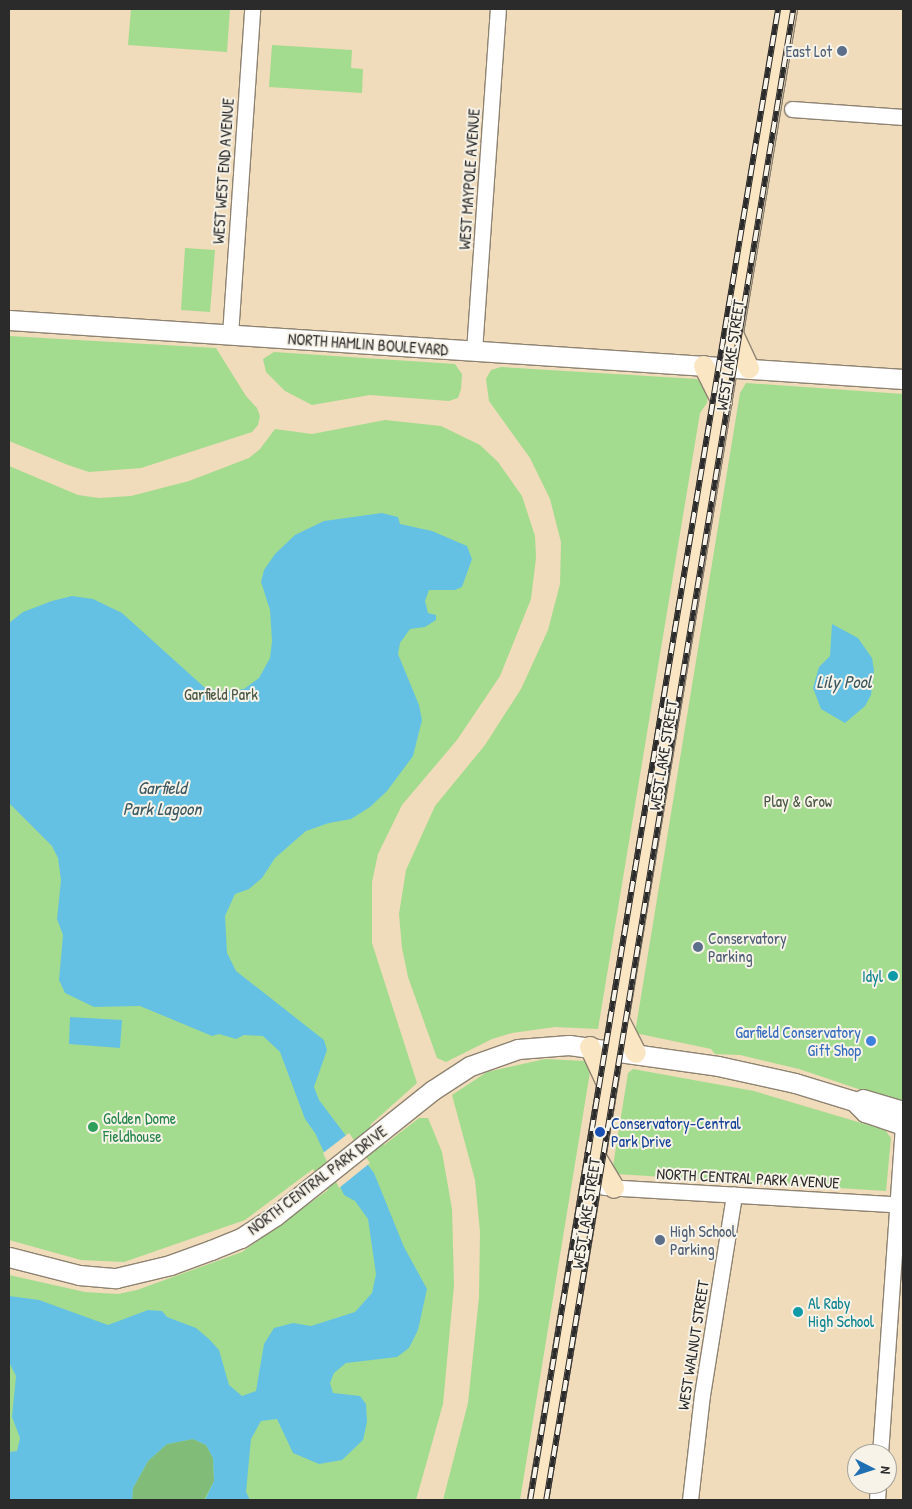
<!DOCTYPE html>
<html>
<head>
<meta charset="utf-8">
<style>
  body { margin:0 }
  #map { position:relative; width:912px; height:1509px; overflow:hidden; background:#f0dbba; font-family:"Patrick Hand",sans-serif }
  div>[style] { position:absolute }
  .green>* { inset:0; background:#a3dc8e }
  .forest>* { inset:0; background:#82bc79 }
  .water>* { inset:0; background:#65c1e3 }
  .pier>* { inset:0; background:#f0dbba }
  .roads { filter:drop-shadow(1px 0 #8e8372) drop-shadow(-1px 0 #8e8372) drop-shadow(0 1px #8e8372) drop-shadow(0 -1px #8e8372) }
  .minor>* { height:15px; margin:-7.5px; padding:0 7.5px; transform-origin:7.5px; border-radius:7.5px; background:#fff }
  .tertiary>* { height:19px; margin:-9.5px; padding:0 9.5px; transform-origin:9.5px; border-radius:9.5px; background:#fff }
  .secondary>* { height:20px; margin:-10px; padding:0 10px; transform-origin:10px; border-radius:10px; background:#fbe6c4 }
  .rail>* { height:5.5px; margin-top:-2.75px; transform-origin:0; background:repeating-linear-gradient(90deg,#f7f3e8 0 11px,#2b2b2b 0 22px); box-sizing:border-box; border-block:1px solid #2b2b2b }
  .dots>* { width:14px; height:14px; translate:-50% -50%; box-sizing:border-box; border:2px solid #f7f3e8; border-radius:50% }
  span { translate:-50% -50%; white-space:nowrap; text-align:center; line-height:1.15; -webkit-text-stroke:4px #f7f3e8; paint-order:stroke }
  .service-label { font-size:16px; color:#4e5e75 }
  .right { translate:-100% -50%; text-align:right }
  .left { translate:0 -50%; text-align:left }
  .street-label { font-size:16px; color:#2b2b2b }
  .park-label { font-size:16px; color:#495744 }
  .culture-label { font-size:16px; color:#0d838f }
  .shop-label { font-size:16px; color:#366cbe }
  .leisure-label { font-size:16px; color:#27864d }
  .transit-label { font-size:16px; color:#164399 }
  .water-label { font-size:18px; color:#3c5862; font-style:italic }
  .frame { position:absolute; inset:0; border:10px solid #2b2b2b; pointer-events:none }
  .north { position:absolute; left:847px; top:1444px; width:50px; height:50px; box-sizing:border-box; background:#f7f3e8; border:1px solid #a5a39c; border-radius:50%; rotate:95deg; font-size:14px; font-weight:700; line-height:20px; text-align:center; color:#2b2b2b }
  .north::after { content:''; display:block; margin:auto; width:18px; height:22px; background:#1f6fb2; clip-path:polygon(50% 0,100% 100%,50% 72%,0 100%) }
</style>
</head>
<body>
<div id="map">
  <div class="green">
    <i style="clip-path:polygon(131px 9px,230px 9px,227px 52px,128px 45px)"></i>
    <i style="clip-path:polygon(272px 45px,352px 50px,351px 68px,363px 69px,362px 93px,269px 87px)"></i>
    <i style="clip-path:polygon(185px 248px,215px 250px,210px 312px,181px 310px)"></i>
    <i style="clip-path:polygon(9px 336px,216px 348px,246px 396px,257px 408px,260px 416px,258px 425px,252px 432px,141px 468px,89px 472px,68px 465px,9px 441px)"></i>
    <i style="clip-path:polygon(274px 352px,455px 364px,462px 374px,461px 389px,458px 398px,449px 401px,370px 395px,312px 405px,285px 391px,266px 372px,263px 359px)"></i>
    <i style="clip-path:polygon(501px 367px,697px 379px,708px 388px,707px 403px,700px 413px,598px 1029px,555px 1027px,512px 1033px,492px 1039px,446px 1062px,437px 1058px,408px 977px,402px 948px,399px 914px,406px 870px,435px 806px,485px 745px,521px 689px,548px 630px,560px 584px,561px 542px,550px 499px,530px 458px,489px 401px,486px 379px,491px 370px)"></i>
    <i style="clip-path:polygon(746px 383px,903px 394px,903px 1100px,897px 1102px,799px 1069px,740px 1055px,715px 1054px,711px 1049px,635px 1033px,740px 393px)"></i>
    <i style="clip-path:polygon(385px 420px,441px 426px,480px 445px,498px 462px,522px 496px,535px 536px,536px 558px,531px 599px,500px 676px,457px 740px,402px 805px,378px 854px,372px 882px,372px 943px,417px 1083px,370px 1125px,384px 1145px,419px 1118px,428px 1118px,442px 1152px,452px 1209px,454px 1285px,443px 1404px,416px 1500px,9px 1500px,9px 1275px,85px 1292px,118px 1294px,137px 1290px,242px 1252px,328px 1190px,313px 1169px,245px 1220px,124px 1262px,81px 1260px,9px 1240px,9px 466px,78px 495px,99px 498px,131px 496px,189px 481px,249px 458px,260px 449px,275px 429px,312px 434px)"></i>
    <i style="clip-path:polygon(545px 1059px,585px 1061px,590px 1072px,520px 1500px,443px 1500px,468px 1403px,479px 1297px,480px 1232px,475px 1180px,452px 1095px,487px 1072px)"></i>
    <i style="clip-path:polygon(633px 1069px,754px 1091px,885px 1130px,891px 1138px,886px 1191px,616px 1174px,612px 1172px,628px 1073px)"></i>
  </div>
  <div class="forest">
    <i style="clip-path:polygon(193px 1439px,206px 1445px,213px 1458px,214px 1481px,204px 1500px,132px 1500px,133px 1488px,148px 1461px,167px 1444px)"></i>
  </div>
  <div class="water">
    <i style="clip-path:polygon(382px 513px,398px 517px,400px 524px,432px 531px,467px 546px,472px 559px,462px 587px,455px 590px,429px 590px,425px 601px,428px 613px,436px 615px,436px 620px,425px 627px,410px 629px,400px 643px,398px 654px,419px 705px,422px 720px,413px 756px,387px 791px,370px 807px,351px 819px,329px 823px,306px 831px,275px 858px,262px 878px,249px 889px,235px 894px,225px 916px,227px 953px,236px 971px,324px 1040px,327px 1050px,314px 1087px,319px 1100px,374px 1173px,404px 1247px,427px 1289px,418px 1330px,409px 1348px,397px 1357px,346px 1363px,334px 1373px,330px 1383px,333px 1393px,360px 1396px,366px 1404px,367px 1422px,363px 1440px,342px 1460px,319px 1464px,293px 1453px,277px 1419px,261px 1421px,251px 1439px,246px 1492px,250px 1500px,205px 1500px,214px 1481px,213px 1458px,206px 1445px,193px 1439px,167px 1444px,148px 1461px,133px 1488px,132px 1500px,9px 1500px,9px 1452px,17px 1451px,20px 1438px,12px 1417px,16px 1376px,9px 1362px,9px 1296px,39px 1300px,108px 1325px,148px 1310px,162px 1311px,167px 1317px,196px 1328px,209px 1339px,219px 1350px,229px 1385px,242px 1396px,256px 1391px,264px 1344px,274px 1328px,293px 1323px,311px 1326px,355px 1312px,372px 1293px,376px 1274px,368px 1219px,355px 1201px,344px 1195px,315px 1133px,305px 1119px,280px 1052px,263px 1036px,244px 1035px,236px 1039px,219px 1034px,212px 1036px,140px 1006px,94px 1007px,65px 993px,59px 980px,63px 935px,57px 919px,61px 880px,58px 858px,52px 846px,9px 803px,9px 623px,23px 612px,52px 601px,72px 596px,93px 599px,122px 613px,204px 687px,223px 692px,244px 689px,259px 678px,270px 658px,272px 641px,270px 610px,261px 582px,264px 570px,275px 554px,295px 535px,324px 521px)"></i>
    <i style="clip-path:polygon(832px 624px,858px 638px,872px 658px,874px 670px,871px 695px,865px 706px,845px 723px,821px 709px,813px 688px,819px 667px,830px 656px)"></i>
    <i style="clip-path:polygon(70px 1017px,122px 1020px,120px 1048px,69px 1044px)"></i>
  </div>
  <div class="pier">
    <i style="clip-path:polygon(349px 1133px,370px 1163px,339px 1188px,323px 1153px)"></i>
  </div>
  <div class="roads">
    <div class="minor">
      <i style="left:792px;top:109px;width:111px;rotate:4.1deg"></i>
      <i style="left:230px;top:335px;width:327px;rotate:-86.1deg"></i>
      <i style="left:474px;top:351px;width:343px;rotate:-86deg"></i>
      <i style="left:604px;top:1187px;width:300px;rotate:3.4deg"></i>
      <i style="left:880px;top:1454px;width:326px;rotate:-86deg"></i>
      <i style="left:690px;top:1500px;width:106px;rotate:-83.5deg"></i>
      <i style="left:702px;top:1395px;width:203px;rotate:-80.9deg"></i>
      <i style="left:877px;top:1500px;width:16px;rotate:-86deg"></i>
    </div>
    <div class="tertiary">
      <i style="left:9px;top:320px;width:896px;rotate:3.78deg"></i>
      <i style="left:863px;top:1099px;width:42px;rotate:16.7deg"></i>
      <i style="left:9px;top:1257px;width:72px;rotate:14.4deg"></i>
      <i style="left:79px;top:1275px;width:37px;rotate:5deg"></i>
      <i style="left:116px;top:1278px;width:56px;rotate:-13.5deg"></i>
      <i style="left:170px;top:1265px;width:44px;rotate:-20.1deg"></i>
      <i style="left:211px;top:1250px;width:32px;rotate:-22deg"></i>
      <i style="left:241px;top:1238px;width:40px;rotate:-32.9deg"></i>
      <i style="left:275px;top:1216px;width:202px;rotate:-38.6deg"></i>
      <i style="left:433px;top:1090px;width:44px;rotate:-33deg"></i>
      <i style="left:470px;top:1066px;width:51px;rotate:-19.5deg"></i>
      <i style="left:518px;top:1049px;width:51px;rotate:-4.5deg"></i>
      <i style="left:569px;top:1045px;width:150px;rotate:8deg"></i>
      <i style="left:718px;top:1066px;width:79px;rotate:12.4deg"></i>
      <i style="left:795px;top:1083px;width:62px;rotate:17deg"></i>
      <i style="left:854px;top:1101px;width:16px;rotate:45deg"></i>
      <i style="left:865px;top:1112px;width:40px;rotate:18.9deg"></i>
    </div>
    <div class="secondary">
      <i style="left:733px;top:334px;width:38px;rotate:65deg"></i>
      <i style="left:704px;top:366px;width:40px;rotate:63.4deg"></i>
      <i style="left:618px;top:1018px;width:39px;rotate:63deg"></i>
      <i style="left:590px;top:1047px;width:40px;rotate:65deg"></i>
      <i style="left:595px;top:1156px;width:37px;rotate:59deg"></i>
      <i style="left:538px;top:1500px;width:1512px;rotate:-80.52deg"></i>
    </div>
  </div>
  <div class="rail">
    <i style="left:530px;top:1500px;width:1511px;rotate:-80.56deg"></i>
    <i style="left:546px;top:1500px;width:1511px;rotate:-80.59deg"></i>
  </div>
  <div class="dots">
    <i style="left:842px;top:51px;background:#5c6f8a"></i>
    <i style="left:698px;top:947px;background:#5c6f8a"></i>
    <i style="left:893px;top:976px;background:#0f9aa8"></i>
    <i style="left:871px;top:1041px;background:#3f7fe0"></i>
    <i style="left:93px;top:1127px;background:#2e9e5b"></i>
    <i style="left:600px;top:1132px;background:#1a4fb4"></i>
    <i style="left:660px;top:1240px;background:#5c6f8a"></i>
    <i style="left:798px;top:1312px;background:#0f9aa8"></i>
  </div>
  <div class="service-label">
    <span class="right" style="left:832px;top:51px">East Lot</span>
    <span class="left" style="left:708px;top:947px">Conservatory<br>Parking</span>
    <span class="left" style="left:670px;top:1240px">High School<br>Parking</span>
  </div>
  <div class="street-label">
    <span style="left:223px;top:171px;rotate:-86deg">WEST WEST END AVENUE</span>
    <span style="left:469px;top:179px;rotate:-86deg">WEST MAYPOLE AVENUE</span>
    <span style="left:368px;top:344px;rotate:4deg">NORTH HAMLIN BOULEVARD</span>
    <span style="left:730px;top:355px;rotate:-81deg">WEST LAKE STREET</span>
    <span style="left:663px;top:755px;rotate:-81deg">WEST LAKE STREET</span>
    <span style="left:748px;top:1178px;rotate:3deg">NORTH CENTRAL PARK AVENUE</span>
    <span style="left:317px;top:1180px;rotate:-37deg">NORTH CENTRAL PARK DRIVE</span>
    <span style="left:586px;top:1213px;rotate:-81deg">WEST LAKE STREET</span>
    <span style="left:693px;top:1345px;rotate:-81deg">WEST WALNUT STREET</span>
  </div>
  <div class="park-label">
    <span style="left:221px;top:694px">Garfield Park</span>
    <span style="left:798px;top:801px">Play &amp; Grow</span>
  </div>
  <div class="culture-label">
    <span class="right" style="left:883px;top:976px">Idyl</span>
    <span class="left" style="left:808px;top:1312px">Al Raby<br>High School</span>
  </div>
  <div class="shop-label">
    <span class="right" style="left:861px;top:1041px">Garfield Conservatory<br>Gift Shop</span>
  </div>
  <div class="leisure-label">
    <span class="left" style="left:103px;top:1127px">Golden Dome<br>Fieldhouse</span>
  </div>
  <div class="transit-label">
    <span class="left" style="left:611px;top:1132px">Conservatory-Central<br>Park Drive</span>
  </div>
  <div class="water-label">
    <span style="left:844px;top:682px">Lily Pool</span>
    <span style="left:162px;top:799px">Garfield<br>Park Lagoon</span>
  </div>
  <div class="frame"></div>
  <div class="north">N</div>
</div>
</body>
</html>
